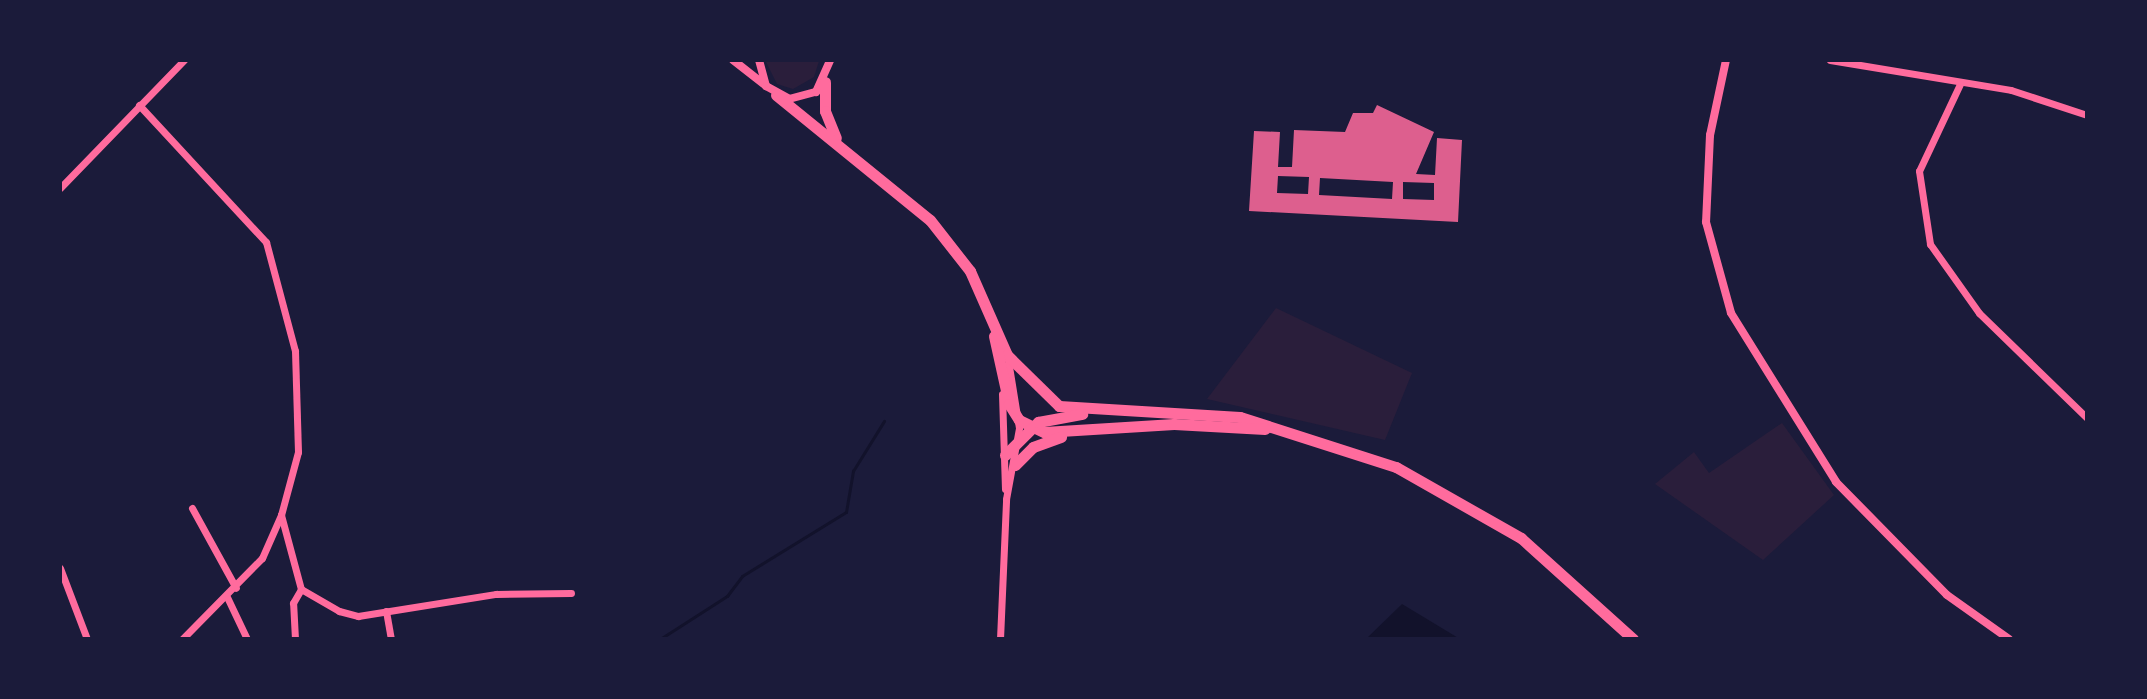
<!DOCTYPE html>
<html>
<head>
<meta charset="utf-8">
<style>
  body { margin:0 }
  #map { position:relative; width:2147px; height:699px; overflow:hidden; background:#1b1b3a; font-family:Rubik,sans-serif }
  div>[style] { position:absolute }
  .green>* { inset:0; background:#2a1e3b }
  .water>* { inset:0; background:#12122b }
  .stream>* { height:3px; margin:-1.5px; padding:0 1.5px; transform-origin:1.5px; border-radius:1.5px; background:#12122b }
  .building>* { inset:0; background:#dd5f8e }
  .minor>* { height:7px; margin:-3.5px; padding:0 3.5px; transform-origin:3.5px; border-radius:3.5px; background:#ff6b9d }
  .tertiary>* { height:8px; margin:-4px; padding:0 4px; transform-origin:4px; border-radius:4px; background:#ff6b9d }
  .primary>* { height:11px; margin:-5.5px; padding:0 5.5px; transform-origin:5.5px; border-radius:5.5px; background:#ff6b9d }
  span { translate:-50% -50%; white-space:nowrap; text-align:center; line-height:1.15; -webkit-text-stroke:6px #1b1b3a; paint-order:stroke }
  .frame { position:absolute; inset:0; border:62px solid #1b1b3a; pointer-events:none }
</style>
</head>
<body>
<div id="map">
  <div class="green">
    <i style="clip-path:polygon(819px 61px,814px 77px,793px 89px,777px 84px,766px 62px)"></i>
    <i style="clip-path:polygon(1276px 308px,1412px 373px,1385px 440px,1207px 399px)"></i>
    <i style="clip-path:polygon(1782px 423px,1834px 495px,1763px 560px,1655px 484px,1694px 452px,1709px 473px)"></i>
  </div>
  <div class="water">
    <i style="clip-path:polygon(1402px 604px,1460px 639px,1366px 639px)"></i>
  </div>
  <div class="stream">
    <i style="left:660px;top:639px;width:80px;rotate:-32.7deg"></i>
    <i style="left:727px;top:596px;width:25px;rotate:-53deg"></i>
    <i style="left:742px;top:576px;width:122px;rotate:-31.6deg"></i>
    <i style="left:846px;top:512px;width:42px;rotate:-80.3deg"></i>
    <i style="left:853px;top:471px;width:59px;rotate:-58.2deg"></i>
  </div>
  <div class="building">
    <i style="clip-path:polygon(evenodd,1377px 105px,1434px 132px,1416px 174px,1435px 175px,1437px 138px,1462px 140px,1458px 222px,1249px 211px,1254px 131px,1280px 132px,1278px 167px,1292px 167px,1294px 130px,1345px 132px,1353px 113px,1373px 113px,1377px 105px,1278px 176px,1309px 177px,1308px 194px,1277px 193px,1278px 176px,1377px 105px,1320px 178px,1393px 182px,1392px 199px,1319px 195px,1320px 178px,1377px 105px,1403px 182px,1434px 183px,1434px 200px,1403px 199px,1403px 182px)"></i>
  </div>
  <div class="minor">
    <i style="left:1830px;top:60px;width:183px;rotate:9.4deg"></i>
    <i style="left:2011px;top:90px;width:80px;rotate:18.2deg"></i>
    <i style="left:1960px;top:84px;width:96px;rotate:115.2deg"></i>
    <i style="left:1919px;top:171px;width:74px;rotate:81.4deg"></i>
    <i style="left:1930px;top:244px;width:85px;rotate:54.6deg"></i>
    <i style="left:1979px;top:313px;width:151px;rotate:44.2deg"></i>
    <i style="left:139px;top:105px;width:187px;rotate:47.2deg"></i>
    <i style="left:266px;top:242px;width:113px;rotate:75.1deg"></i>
    <i style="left:295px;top:351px;width:101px;rotate:88.3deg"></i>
    <i style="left:298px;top:452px;width:65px;rotate:105.1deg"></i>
    <i style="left:281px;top:515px;width:47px;rotate:113.8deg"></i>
    <i style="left:262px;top:558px;width:114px;rotate:134.6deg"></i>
    <i style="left:60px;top:188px;width:178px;rotate:-45.9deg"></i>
    <i style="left:1002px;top:394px;width:95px;rotate:88.2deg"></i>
    <i style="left:192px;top:508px;width:91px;rotate:61.2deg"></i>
    <i style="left:281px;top:515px;width:77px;rotate:74.9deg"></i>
    <i style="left:301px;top:589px;width:44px;rotate:30.1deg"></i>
    <i style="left:339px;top:611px;width:20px;rotate:15deg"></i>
    <i style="left:358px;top:616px;width:140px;rotate:-9.1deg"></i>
    <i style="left:496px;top:594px;width:75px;rotate:-0.8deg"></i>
    <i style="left:60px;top:568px;width:76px;rotate:69.2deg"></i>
    <i style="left:227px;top:597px;width:47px;rotate:64.5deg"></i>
    <i style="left:386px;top:611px;width:28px;rotate:80deg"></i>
    <i style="left:295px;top:639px;width:36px;rotate:-93deg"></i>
    <i style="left:293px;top:603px;width:16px;rotate:-60deg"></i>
    <i style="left:1000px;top:639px;width:140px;rotate:-87.5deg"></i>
    <i style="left:1006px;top:499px;width:72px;rotate:-79.6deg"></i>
    <i style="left:1019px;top:428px;width:69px;rotate:-99.2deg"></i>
  </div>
  <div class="tertiary">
    <i style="left:733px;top:60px;width:39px;rotate:38deg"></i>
    <i style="left:759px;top:60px;width:27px;rotate:75deg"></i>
    <i style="left:766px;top:86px;width:26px;rotate:29deg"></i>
    <i style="left:789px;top:99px;width:28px;rotate:-15deg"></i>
    <i style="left:816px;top:92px;width:35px;rotate:-66deg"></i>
    <i style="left:1726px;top:60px;width:77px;rotate:102deg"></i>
    <i style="left:1710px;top:135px;width:87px;rotate:92.6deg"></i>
    <i style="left:1706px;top:222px;width:94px;rotate:74.6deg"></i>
    <i style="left:1731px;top:313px;width:199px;rotate:58.1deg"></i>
    <i style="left:1836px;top:482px;width:158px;rotate:45.5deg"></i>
    <i style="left:1947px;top:595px;width:76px;rotate:35.4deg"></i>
  </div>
  <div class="primary">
    <i style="left:825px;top:82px;width:29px;rotate:90deg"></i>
    <i style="left:825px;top:111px;width:29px;rotate:68deg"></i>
    <i style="left:776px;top:95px;width:198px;rotate:39.1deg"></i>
    <i style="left:930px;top:220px;width:65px;rotate:51.9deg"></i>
    <i style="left:970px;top:271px;width:92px;rotate:66.2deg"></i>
    <i style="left:1007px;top:355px;width:73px;rotate:44.4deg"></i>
    <i style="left:1059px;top:406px;width:181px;rotate:3.5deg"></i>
    <i style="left:1240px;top:417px;width:164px;rotate:17.8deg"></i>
    <i style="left:1396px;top:467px;width:144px;rotate:29.6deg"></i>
    <i style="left:1521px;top:538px;width:151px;rotate:42deg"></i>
    <i style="left:994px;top:336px;width:70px;rotate:77.6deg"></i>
    <i style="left:1009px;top:404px;width:19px;rotate:58deg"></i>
    <i style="left:1019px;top:420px;width:28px;rotate:26deg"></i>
    <i style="left:1044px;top:432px;width:130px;rotate:-3.5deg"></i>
    <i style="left:1174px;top:424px;width:91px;rotate:3.1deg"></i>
    <i style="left:1005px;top:455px;width:47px;rotate:-45deg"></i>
    <i style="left:1038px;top:422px;width:45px;rotate:-10.3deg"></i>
    <i style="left:1015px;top:465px;width:25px;rotate:-45deg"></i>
    <i style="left:1033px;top:447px;width:30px;rotate:-20deg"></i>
  </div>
  <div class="frame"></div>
</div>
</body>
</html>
